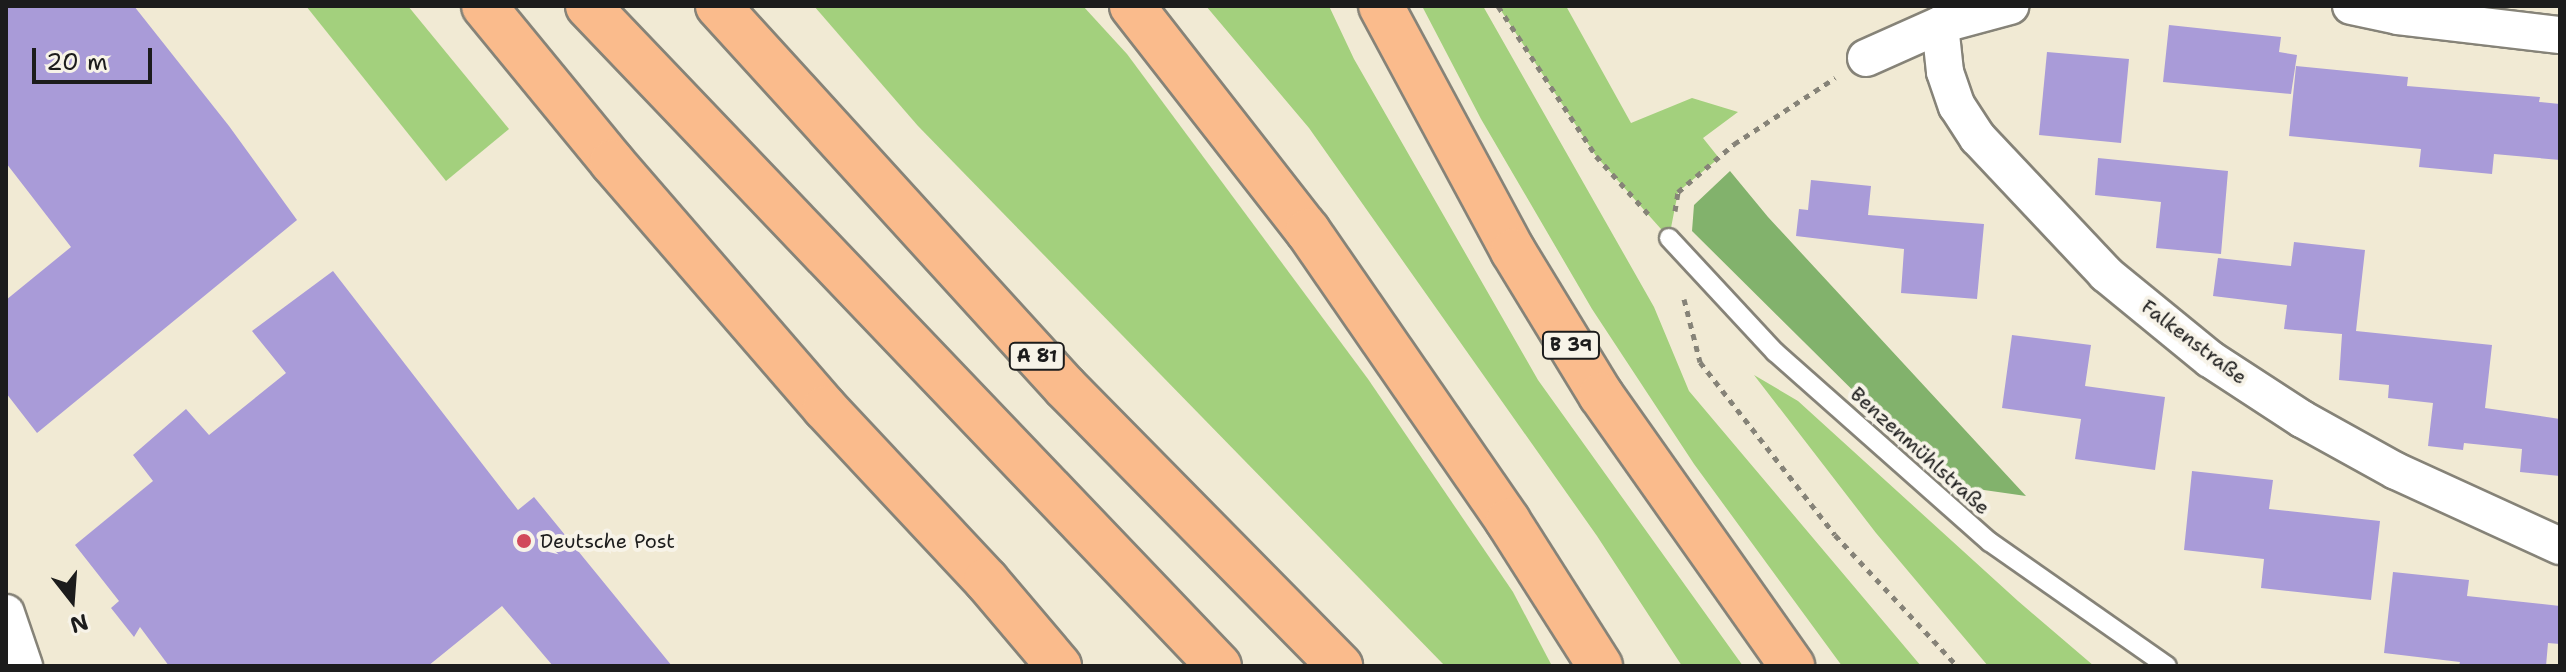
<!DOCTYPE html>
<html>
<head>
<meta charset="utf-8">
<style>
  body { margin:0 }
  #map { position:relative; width:2566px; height:672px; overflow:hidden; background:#f1ead4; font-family:"Shantell Sans",sans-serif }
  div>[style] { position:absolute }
  .green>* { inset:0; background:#a3d07d }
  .forest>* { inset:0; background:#82b26c }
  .building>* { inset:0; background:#a99bd8 }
  .path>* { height:5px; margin-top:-2.5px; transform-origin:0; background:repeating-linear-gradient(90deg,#868378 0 6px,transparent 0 12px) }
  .roads { filter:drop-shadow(2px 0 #868378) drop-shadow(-2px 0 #868378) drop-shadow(0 2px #868378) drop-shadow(0 -2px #868378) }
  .lane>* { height:18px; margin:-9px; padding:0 9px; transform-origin:9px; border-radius:9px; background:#fff }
  .street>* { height:36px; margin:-18px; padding:0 18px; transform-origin:18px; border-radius:18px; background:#fff }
  .primary>* { height:44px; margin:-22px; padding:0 22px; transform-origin:22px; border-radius:22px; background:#fabb8c }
  .highway>* { height:44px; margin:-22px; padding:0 22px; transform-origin:22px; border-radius:22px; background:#fabb8c }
  .dots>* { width:22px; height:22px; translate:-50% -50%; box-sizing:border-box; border:4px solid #f7f3e8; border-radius:50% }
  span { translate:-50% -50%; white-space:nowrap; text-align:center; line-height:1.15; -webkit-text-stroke:8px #f7f3e8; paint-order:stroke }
  .shield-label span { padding:2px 6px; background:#f7f3e8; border:2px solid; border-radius:6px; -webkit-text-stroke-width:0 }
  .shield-label { font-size:18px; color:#1c1c1c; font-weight:700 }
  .street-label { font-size:20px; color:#1c1c1c }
  .poi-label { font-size:20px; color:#1c1c1c }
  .left { translate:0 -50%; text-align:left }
  .frame { position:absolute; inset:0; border:8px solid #1c1c1c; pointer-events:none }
  .north { position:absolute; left:32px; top:560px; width:80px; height:80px; -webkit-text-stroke:6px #f7f3e8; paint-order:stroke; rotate:163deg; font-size:22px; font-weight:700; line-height:32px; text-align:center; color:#1c1c1c }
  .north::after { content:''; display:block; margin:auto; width:28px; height:36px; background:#1c1c1c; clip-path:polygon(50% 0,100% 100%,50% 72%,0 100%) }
  .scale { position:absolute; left:32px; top:48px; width:120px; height:36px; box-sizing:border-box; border:4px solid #1c1c1c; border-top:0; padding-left:10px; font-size:24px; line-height:28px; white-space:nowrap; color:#1c1c1c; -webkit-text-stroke:6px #f7f3e8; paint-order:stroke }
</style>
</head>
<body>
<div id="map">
  <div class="green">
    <i style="clip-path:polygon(306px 6px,408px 6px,509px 129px,446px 181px)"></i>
    <i style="clip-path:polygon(814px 6px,1083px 6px,1127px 54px,1368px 379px,1513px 592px,1552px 666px,1445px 666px,918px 126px)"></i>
    <i style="clip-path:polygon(1206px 6px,1329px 6px,1354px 59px,1538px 380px,1743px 666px,1682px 666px,1597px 536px,1309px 128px)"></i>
    <i style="clip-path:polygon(1422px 6px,1483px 6px,1654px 307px,1689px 391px,1921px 666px,1842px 666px,1694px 464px,1592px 309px,1481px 119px)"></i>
    <i style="clip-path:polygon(1498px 6px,1566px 6px,1631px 123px,1692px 98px,1738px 112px,1703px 138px,1719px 158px,1678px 192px,1669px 238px,1596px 156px)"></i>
    <i style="clip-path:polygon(1754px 375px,1798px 401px,2018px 601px,2094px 666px,1988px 666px,1876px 533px)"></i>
  </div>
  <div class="forest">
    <i style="clip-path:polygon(1730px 171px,1768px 217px,2026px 496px,1970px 488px,1905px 442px,1692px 231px,1694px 205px)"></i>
  </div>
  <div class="building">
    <i style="clip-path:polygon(6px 6px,134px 6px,229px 126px,297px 220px,37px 433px,6px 393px,6px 300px,71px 247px,6px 163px)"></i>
    <i style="clip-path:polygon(2169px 25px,2281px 37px,2279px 52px,2297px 55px,2291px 94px,2163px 82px)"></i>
    <i style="clip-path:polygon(2047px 52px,2129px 59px,2121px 143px,2039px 135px)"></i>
    <i style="clip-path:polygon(2296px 66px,2408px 77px,2407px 86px,2540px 97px,2539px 102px,2560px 104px,2560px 160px,2494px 154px,2492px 174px,2419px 167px,2421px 149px,2289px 136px)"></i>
    <i style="clip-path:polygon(2098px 158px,2228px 171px,2221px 254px,2156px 248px,2161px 202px,2095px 195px)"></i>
    <i style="clip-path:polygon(1811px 180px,1871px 186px,1868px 215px,1984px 224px,1977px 299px,1901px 293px,1904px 249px,1796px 236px,1799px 209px,1808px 210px)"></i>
    <i style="clip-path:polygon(2294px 242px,2365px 250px,2356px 331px,2492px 345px,2485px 408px,2560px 419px,2560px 476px,2520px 472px,2522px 449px,2464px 443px,2463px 450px,2428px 446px,2433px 403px,2388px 398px,2389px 385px,2339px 380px,2342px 334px,2284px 329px,2287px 305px,2213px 296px,2218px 258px,2291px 266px)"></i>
    <i style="clip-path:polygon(333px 271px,518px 510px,534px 497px,672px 666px,553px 666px,502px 606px,428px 666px,169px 666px,140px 627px,134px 637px,111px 608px,119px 601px,75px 545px,153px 481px,133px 455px,186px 409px,209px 435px,286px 373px,252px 331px)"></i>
    <i style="clip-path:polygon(2012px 335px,2091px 345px,2085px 386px,2165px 397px,2155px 470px,2075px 459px,2081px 419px,2002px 408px)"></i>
    <i style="clip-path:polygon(2192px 471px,2273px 480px,2269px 509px,2380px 521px,2371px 600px,2261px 588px,2264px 559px,2184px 550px)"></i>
    <i style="clip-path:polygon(2393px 572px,2469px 580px,2467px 596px,2560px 606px,2560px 644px,2548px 643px,2546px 666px,2459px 666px,2460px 662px,2384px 653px)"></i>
  </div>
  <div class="path">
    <i style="left:1498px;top:6px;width:179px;rotate:56.8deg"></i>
    <i style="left:1596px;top:156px;width:81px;rotate:48deg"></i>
    <i style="left:1675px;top:211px;width:19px;rotate:-81deg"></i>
    <i style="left:1678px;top:192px;width:74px;rotate:-40.6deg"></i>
    <i style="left:1734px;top:144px;width:121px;rotate:-33.2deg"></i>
    <i style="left:1684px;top:299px;width:65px;rotate:75.7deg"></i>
    <i style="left:1700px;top:362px;width:219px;rotate:52deg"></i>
    <i style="left:1835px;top:535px;width:179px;rotate:47deg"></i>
  </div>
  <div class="roads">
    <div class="lane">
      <i style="left:1669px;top:238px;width:156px;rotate:47.1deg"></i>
      <i style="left:1775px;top:352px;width:287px;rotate:41.5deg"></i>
      <i style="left:1990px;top:542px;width:216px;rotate:35deg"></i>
    </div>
    <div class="street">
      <i style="left:2351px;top:6px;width:48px;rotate:12deg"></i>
      <i style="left:2398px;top:16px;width:163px;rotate:6.7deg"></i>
      <i style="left:1940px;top:25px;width:47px;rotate:83.9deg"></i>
      <i style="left:1945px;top:72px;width:36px;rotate:71deg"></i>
      <i style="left:1957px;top:106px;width:38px;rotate:57deg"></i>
      <i style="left:1978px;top:138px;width:187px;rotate:46.7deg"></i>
      <i style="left:2106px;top:274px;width:134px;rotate:39.3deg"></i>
      <i style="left:2210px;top:359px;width:110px;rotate:33.1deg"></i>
      <i style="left:2302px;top:419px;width:107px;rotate:29deg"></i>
      <i style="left:2396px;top:471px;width:180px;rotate:24.6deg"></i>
      <i style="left:1866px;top:58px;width:81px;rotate:-24deg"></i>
      <i style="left:1940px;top:25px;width:73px;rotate:-15.2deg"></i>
      <i style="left:6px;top:613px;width:56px;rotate:71.2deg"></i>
    </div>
    <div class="primary">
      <i style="left:1381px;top:6px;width:278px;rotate:61.7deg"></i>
      <i style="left:1513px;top:251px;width:169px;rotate:58.6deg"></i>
      <i style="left:1601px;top:395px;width:332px;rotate:54.8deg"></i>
    </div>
    <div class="highway">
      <i style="left:484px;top:6px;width:202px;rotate:50.6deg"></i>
      <i style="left:612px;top:162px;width:325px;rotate:49.1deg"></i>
      <i style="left:825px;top:408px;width:236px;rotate:46.9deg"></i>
      <i style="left:986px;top:580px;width:113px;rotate:49.7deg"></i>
      <i style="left:588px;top:6px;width:913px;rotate:46.29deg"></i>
      <i style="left:718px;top:6px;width:515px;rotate:47.67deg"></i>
      <i style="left:1065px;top:387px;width:392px;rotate:45.4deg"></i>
      <i style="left:1132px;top:6px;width:286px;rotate:52deg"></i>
      <i style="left:1308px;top:231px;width:352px;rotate:55.4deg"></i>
      <i style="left:1508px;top:521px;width:172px;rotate:57.6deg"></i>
    </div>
  </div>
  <div class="dots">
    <i style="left:524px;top:541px;background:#d1495b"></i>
  </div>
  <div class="shield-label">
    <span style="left:1571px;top:345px">B 39</span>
    <span style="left:1037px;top:356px">A 81</span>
  </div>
  <div class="street-label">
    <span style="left:2194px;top:342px;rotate:37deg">Falkenstraße</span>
    <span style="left:1920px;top:451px;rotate:42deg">Benzenmühlstraße</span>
  </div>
  <div class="poi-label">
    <span class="left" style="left:540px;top:541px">Deutsche Post</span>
  </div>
  <div class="frame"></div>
  <div class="north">N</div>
  <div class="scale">20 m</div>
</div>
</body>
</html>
